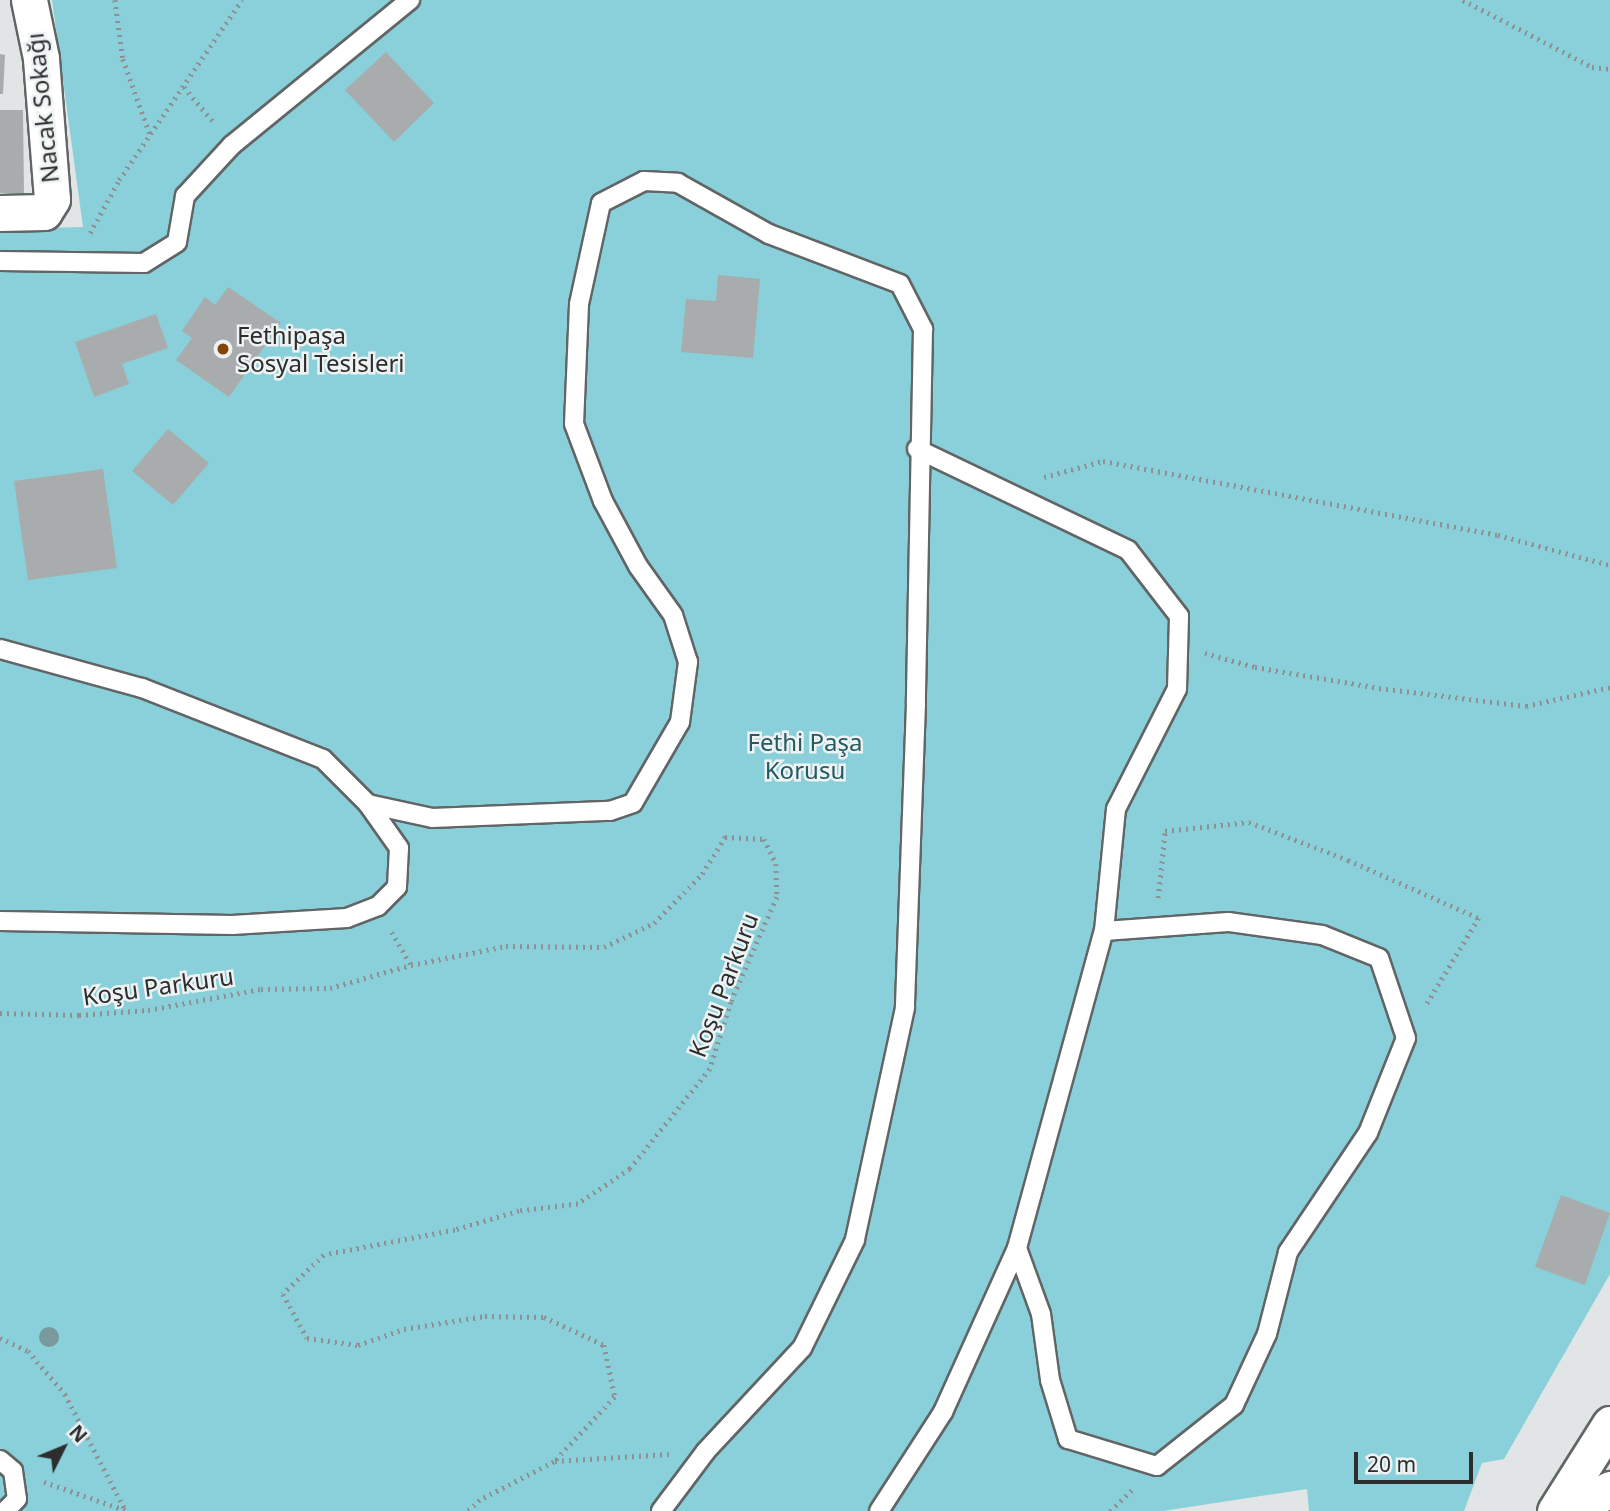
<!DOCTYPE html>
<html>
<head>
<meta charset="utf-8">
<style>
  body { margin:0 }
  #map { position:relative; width:1610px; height:1511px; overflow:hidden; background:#e1e5e6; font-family:"Noto Sans",sans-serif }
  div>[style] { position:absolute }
  .green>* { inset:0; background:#89d0da }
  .building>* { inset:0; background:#a8acac }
  .path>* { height:4.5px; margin-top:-2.25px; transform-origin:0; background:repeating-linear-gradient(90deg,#8e9192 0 2px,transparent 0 7px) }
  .roads { filter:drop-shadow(2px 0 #616565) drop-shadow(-2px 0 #616565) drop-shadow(0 2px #616565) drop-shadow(0 -2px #616565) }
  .lane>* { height:18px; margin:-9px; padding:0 9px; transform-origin:9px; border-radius:9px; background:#fff }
  .street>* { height:35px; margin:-17.5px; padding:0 17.5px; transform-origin:17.5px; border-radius:17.5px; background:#fff }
  .trees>* { width:20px; height:20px; margin:-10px; border-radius:50%; background:#79999d }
  .dots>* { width:19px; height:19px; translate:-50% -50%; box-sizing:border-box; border:4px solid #eef2f3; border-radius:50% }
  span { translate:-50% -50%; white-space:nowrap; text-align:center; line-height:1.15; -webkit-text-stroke:5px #eef2f3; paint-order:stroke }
  .street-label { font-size:24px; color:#2c2e2e }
  .poi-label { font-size:24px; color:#2c2e2e }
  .left { translate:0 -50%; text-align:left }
  .park-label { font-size:24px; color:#245a61 }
  .north { position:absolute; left:28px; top:1413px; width:70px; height:70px; -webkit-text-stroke:5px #eef2f3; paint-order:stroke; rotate:47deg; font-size:19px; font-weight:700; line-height:28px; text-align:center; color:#2c2e2e }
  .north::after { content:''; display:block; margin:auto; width:24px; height:32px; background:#2c2e2e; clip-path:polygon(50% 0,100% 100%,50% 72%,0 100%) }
  .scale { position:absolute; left:1354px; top:1452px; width:119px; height:32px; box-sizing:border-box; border:4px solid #2c2e2e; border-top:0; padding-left:9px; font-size:21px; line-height:24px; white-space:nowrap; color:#2c2e2e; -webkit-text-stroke:5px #eef2f3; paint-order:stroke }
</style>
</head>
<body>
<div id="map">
  <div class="green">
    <i style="clip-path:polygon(52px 0,1610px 0,1610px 1274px,1504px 1459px,1482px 1463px,1464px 1511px,1309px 1511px,1307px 1489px,1163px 1511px,0 1511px,0 229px,83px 227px)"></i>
  </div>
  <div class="building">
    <i style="clip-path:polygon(386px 52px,434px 103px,394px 142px,345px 90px)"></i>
    <i style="clip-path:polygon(0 54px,5px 55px,3px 94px,0 94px)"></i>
    <i style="clip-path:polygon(0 110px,23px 110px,24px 193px,0 193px)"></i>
    <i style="clip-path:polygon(718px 275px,760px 279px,753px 358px,681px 352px,686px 299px,716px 301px)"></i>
    <i style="clip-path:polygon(228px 287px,281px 323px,229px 397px,176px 360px,192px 338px,182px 331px,205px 297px,215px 305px)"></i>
    <i style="clip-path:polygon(156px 314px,168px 348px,122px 364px,129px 384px,94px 397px,75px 342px)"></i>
    <i style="clip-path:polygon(168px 429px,209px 463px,173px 505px,132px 471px)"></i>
    <i style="clip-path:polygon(103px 469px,117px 568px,28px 580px,14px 481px)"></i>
    <i style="clip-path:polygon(1561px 1195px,1610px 1213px,1585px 1285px,1535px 1267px)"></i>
  </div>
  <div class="path">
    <i style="left:115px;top:0;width:60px;rotate:82.3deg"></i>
    <i style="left:123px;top:59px;width:83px;rotate:70.3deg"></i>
    <i style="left:1463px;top:0;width:145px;rotate:27.4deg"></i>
    <i style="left:1592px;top:67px;width:18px;rotate:6deg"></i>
    <i style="left:184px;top:87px;width:48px;rotate:50deg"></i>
    <i style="left:90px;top:233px;width:60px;rotate:-61.3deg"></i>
    <i style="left:119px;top:180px;width:218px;rotate:-55.7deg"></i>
    <i style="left:1044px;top:477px;width:61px;rotate:-15.2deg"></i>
    <i style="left:1103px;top:461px;width:402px;rotate:10.6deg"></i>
    <i style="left:1498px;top:535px;width:116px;rotate:15deg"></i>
    <i style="left:1205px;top:653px;width:52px;rotate:15.6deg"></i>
    <i style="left:1255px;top:667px;width:126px;rotate:9.6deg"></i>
    <i style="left:1379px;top:688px;width:148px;rotate:7deg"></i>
    <i style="left:1526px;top:706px;width:86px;rotate:-12.7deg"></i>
    <i style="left:1158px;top:898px;width:67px;rotate:-84deg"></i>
    <i style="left:1165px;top:831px;width:84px;rotate:-6.1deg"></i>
    <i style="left:1249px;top:822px;width:106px;rotate:21deg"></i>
    <i style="left:1348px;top:860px;width:143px;rotate:23.9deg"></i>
    <i style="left:1479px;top:918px;width:100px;rotate:121.2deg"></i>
    <i style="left:392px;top:932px;width:38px;rotate:60deg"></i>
    <i style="left:0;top:1013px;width:79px;rotate:1.5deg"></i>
    <i style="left:79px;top:1015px;width:69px;rotate:-4.1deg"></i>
    <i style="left:148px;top:1010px;width:115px;rotate:-10.5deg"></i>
    <i style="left:261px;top:989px;width:69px;rotate:-0.8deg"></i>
    <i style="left:330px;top:988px;width:84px;rotate:-15.9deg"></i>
    <i style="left:411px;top:965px;width:97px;rotate:-11.3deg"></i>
    <i style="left:506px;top:946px;width:98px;rotate:0.6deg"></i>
    <i style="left:604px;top:947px;width:55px;rotate:-25.6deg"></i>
    <i style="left:654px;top:923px;width:69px;rotate:-45.6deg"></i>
    <i style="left:702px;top:874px;width:44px;rotate:-58.1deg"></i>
    <i style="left:725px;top:837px;width:39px;rotate:3deg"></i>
    <i style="left:764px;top:839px;width:28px;rotate:64deg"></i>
    <i style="left:776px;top:864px;width:33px;rotate:88deg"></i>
    <i style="left:777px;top:897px;width:115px;rotate:113.7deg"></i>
    <i style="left:731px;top:1002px;width:70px;rotate:107.4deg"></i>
    <i style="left:710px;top:1069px;width:128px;rotate:128.7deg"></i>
    <i style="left:630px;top:1169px;width:63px;rotate:146.1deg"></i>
    <i style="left:578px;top:1204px;width:59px;rotate:173.2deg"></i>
    <i style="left:519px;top:1211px;width:67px;rotate:163.5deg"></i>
    <i style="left:455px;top:1230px;width:133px;rotate:169.2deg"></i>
    <i style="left:324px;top:1255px;width:57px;rotate:136.4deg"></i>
    <i style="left:283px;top:1294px;width:50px;rotate:61.4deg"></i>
    <i style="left:307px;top:1338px;width:51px;rotate:7.8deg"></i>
    <i style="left:358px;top:1345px;width:49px;rotate:-19.2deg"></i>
    <i style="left:404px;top:1329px;width:82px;rotate:-9.1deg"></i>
    <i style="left:485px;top:1316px;width:59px;rotate:1deg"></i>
    <i style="left:544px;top:1317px;width:66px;rotate:25deg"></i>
    <i style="left:604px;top:1345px;width:53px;rotate:78.1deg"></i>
    <i style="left:615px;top:1397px;width:89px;rotate:133.2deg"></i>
    <i style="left:554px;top:1462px;width:83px;rotate:152.8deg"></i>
    <i style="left:480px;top:1500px;width:16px;rotate:137deg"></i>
    <i style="left:0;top:1338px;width:31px;rotate:25deg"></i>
    <i style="left:28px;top:1351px;width:57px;rotate:49.3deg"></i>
    <i style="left:65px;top:1394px;width:132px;rotate:62.5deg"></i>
    <i style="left:555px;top:1461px;width:114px;rotate:-3.5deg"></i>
    <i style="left:44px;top:1482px;width:86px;rotate:19.1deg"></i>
    <i style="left:1110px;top:1511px;width:30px;rotate:-44deg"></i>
  </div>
  <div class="roads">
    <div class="lane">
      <i style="left:0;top:261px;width:144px;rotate:0.8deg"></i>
      <i style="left:144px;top:263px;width:39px;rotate:-32deg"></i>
      <i style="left:177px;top:242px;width:47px;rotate:-80.1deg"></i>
      <i style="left:185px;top:196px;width:69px;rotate:-47.3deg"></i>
      <i style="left:232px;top:145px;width:230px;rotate:-39.2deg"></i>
      <i style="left:0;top:649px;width:147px;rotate:15.4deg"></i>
      <i style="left:142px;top:688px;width:194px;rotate:21.4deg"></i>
      <i style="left:323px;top:759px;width:64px;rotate:45deg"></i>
      <i style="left:368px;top:804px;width:54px;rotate:54.8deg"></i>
      <i style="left:399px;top:848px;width:39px;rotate:93deg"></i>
      <i style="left:397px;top:887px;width:27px;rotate:135deg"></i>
      <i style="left:378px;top:906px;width:33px;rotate:159deg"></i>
      <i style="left:347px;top:918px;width:115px;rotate:176.5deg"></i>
      <i style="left:232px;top:925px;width:232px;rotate:-179deg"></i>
      <i style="left:368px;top:804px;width:66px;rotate:12.3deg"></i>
      <i style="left:432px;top:818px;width:178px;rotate:-2.3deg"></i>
      <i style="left:610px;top:811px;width:24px;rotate:-19deg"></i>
      <i style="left:633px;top:803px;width:94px;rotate:-59.9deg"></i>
      <i style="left:680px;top:722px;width:61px;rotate:-82.4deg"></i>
      <i style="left:688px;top:662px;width:49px;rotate:-107.7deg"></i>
      <i style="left:673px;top:615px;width:60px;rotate:-125.5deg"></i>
      <i style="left:638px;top:566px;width:74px;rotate:-118.3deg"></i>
      <i style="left:603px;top:501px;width:82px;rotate:-110.6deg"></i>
      <i style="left:574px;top:424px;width:120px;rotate:-87.6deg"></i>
      <i style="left:579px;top:304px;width:103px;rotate:-77.7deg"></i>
      <i style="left:601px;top:203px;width:48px;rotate:-27.1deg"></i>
      <i style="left:644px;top:181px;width:34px;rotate:3deg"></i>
      <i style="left:678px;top:183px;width:104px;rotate:29.3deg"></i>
      <i style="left:769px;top:234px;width:140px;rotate:20.9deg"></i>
      <i style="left:900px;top:284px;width:51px;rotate:62.9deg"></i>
      <i style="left:923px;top:329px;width:375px;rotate:91.1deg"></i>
      <i style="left:916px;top:704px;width:304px;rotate:92.1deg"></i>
      <i style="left:905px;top:1008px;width:237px;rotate:102.2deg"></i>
      <i style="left:855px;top:1240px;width:120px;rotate:116.1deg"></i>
      <i style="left:802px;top:1348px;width:141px;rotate:133deg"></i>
      <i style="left:706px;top:1451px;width:75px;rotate:126.9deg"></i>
      <i style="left:1017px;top:1248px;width:70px;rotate:70deg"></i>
      <i style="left:1041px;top:1314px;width:67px;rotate:82.2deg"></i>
      <i style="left:1050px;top:1380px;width:62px;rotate:73deg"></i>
      <i style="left:1068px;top:1439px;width:93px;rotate:16.9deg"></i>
      <i style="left:1157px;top:1466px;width:98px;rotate:-38.4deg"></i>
      <i style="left:1234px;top:1405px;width:78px;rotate:-65.1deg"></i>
      <i style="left:1267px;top:1334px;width:85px;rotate:-75.6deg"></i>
      <i style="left:1288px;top:1252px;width:143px;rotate:-56.1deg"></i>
      <i style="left:1368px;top:1133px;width:102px;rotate:-68.2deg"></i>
      <i style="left:1406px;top:1038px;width:84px;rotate:-108.6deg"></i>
      <i style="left:1379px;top:958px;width:61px;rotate:-158deg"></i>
      <i style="left:1322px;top:935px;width:95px;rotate:-172.1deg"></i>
      <i style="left:1228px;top:922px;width:124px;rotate:175.8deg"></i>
      <i style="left:0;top:1460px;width:17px;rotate:40deg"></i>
      <i style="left:13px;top:1471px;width:28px;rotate:82deg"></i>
      <i style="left:17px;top:1499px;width:17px;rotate:135deg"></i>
      <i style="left:879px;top:1511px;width:118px;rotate:-57.1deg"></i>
      <i style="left:943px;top:1412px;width:180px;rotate:-65.7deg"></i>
      <i style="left:1017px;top:1248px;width:329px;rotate:-74.7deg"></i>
      <i style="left:1104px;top:931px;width:123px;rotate:-84.4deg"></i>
      <i style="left:1116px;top:809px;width:135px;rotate:-63.1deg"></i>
      <i style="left:1177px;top:689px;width:73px;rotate:-88.4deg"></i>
      <i style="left:1179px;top:616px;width:83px;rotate:-127.7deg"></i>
      <i style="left:1128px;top:550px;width:234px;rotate:-154.4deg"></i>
    </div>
    <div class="street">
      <i style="left:0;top:213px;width:44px;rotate:-1.3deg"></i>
      <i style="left:44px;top:212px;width:15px;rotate:-58deg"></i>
      <i style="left:52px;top:199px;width:141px;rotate:-94.5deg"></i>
      <i style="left:41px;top:58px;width:59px;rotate:-101.7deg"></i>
      <i style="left:1555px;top:1511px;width:103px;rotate:-57.7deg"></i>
      <i style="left:1570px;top:1511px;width:46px;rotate:-28.8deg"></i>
    </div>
  </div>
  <div class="trees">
    <i style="left:49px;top:1337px"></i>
  </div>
  <div class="dots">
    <i style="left:223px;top:349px;background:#834406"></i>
  </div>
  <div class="street-label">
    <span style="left:42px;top:108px;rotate:-96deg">Nacak Sokağı</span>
    <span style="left:723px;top:985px;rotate:-69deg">Koşu Parkuru</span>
    <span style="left:158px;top:986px;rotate:-8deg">Koşu Parkuru</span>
  </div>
  <div class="poi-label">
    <span class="left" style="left:237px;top:349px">Fethipaşa<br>Sosyal Tesisleri</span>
  </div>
  <div class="park-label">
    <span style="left:805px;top:756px">Fethi Paşa<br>Korusu</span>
  </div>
  <div class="north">N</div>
  <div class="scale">20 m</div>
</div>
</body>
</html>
